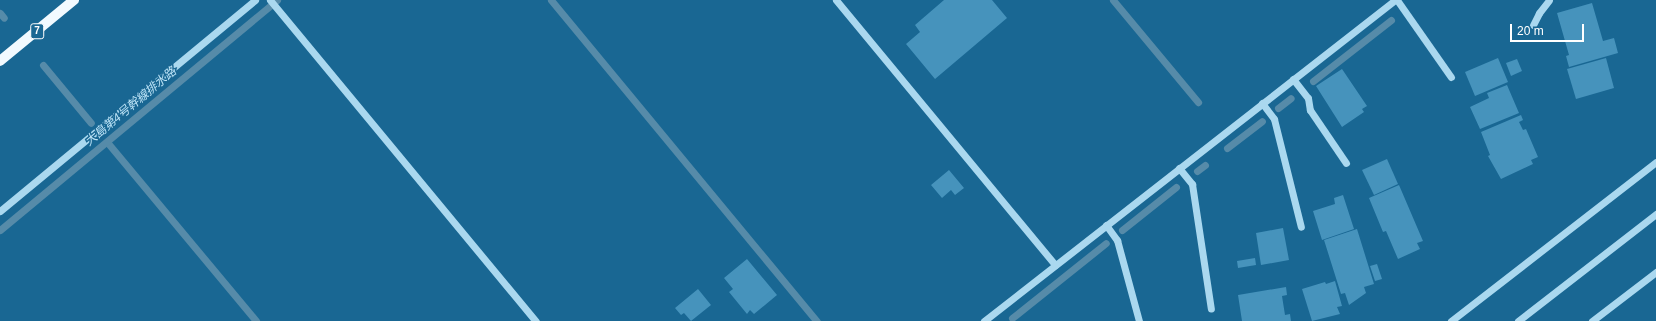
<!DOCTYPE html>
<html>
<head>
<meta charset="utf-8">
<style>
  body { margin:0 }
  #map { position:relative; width:1656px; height:321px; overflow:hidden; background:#196793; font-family:Helvetica,"Noto Sans JP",sans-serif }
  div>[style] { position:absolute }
  .stream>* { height:7px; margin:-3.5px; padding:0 3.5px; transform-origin:3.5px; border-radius:3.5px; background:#568ba9 }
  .building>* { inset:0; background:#4693bc }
  .minor>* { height:7px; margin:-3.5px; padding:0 3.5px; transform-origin:3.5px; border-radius:3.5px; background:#aad8ef }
  .major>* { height:10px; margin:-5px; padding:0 5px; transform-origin:5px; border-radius:5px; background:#f2faff }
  span { translate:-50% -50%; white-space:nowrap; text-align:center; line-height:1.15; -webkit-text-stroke:3px #196793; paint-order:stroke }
  .shield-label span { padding:1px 3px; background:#196793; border:1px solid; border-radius:3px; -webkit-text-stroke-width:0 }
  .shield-label { font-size:10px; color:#fff; font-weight:700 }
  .water-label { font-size:12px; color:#bde4f7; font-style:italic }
  .scale { position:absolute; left:1510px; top:24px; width:74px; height:18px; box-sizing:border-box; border:2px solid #fff; border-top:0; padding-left:5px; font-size:12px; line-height:14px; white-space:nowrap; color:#fff; -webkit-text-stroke:3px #196793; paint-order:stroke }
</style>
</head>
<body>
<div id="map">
  <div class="stream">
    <i style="left:551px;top:0;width:417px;rotate:50.4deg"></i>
    <i style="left:1113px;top:0;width:133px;rotate:50.2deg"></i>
    <i style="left:0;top:13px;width:6px;rotate:51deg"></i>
    <i style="left:43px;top:65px;width:75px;rotate:50.4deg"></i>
    <i style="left:1313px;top:81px;width:99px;rotate:-38deg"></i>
    <i style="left:1278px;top:108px;width:16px;rotate:-38deg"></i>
    <i style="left:107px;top:142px;width:233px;rotate:50.2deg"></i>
    <i style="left:1227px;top:148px;width:44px;rotate:-37.6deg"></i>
    <i style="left:1197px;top:171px;width:10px;rotate:-37deg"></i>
    <i style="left:0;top:230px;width:360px;rotate:-39.7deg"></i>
    <i style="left:1122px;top:230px;width:69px;rotate:-38.5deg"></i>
    <i style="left:1012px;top:318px;width:120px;rotate:-38.6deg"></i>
  </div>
  <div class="building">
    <i style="clip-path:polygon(944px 0,992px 0,1007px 18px,935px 79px,906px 44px,920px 32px,915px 25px)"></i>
    <i style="clip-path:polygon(1592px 3px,1603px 41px,1614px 38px,1618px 53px,1569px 67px,1566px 56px,1569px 55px,1557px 13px)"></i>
    <i style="clip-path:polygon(1498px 58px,1508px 82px,1475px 96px,1465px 72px)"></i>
    <i style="clip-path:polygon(1606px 58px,1614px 88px,1576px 99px,1567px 69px)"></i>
    <i style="clip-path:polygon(1517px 59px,1522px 71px,1511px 76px,1506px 63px)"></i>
    <i style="clip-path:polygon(1342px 69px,1367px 106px,1362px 109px,1364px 112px,1342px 127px,1316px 86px)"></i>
    <i style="clip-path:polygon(1507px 85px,1519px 113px,1480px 129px,1470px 107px,1489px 98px,1487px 93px)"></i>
    <i style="clip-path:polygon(1521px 115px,1523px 120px,1519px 122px,1523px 130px,1526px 129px,1538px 157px,1531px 160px,1533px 164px,1501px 179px,1488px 156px,1490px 155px,1481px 132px)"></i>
    <i style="clip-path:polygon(1387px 159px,1398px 184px,1374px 195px,1362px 170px)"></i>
    <i style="clip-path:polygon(949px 170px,964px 188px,955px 195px,951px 190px,942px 198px,931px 185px)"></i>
    <i style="clip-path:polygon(1399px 185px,1423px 241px,1417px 243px,1420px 249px,1398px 259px,1386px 231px,1383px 232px,1369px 198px)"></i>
    <i style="clip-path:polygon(1343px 195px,1354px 229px,1322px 240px,1313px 211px,1335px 204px,1334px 198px)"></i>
    <i style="clip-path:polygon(1283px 228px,1289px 260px,1261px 265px,1256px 233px)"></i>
    <i style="clip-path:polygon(1357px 229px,1374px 284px,1364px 287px,1366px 293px,1349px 305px,1345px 293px,1341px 294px,1324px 240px)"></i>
    <i style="clip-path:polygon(1255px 258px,1256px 265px,1238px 268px,1237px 261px)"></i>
    <i style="clip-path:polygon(747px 259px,777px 295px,754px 314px,750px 310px,747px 314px,729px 292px,733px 289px,724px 278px)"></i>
    <i style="clip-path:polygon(1377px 264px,1382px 279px,1375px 281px,1370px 266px)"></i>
    <i style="clip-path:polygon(1335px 281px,1342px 306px,1337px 307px,1340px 314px,1312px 321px,1302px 289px,1325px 282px,1326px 284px)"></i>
    <i style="clip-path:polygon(1286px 287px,1287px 295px,1282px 296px,1285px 315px,1290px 314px,1291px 321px,1242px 321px,1238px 295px)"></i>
    <i style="clip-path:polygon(698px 289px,711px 305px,691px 321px,684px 313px,681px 315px,675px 308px)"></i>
  </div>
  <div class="minor">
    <i style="left:270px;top:0;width:417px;rotate:50.4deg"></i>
    <i style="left:836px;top:0;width:344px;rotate:50.4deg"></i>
    <i style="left:1397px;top:0;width:94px;rotate:55deg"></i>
    <i style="left:1533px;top:25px;width:13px;rotate:-63deg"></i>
    <i style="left:1539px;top:13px;width:16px;rotate:-52deg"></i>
    <i style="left:1293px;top:79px;width:24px;rotate:52deg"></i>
    <i style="left:1308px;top:98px;width:12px;rotate:81deg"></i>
    <i style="left:1310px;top:110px;width:64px;rotate:55.8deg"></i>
    <i style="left:1262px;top:103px;width:20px;rotate:53deg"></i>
    <i style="left:1274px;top:119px;width:111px;rotate:76deg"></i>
    <i style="left:1179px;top:168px;width:21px;rotate:51deg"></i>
    <i style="left:1192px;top:184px;width:126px;rotate:81.4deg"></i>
    <i style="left:0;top:211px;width:331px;rotate:-39.6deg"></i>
    <i style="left:1106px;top:225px;width:19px;rotate:54deg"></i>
    <i style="left:1117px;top:240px;width:84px;rotate:74.8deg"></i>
    <i style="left:984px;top:321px;width:521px;rotate:-37.99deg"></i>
    <i style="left:1451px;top:321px;width:259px;rotate:-37.8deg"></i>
    <i style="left:1518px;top:321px;width:175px;rotate:-37.8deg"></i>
    <i style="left:1592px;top:321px;width:81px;rotate:-37.4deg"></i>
  </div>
  <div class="major">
    <i style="left:0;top:61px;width:96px;rotate:-39.5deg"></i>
  </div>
  <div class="shield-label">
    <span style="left:37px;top:31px">7</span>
  </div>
  <div class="water-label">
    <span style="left:131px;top:107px;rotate:-40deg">大島第4号幹線排水路</span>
  </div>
  <div class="scale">20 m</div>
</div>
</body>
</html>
